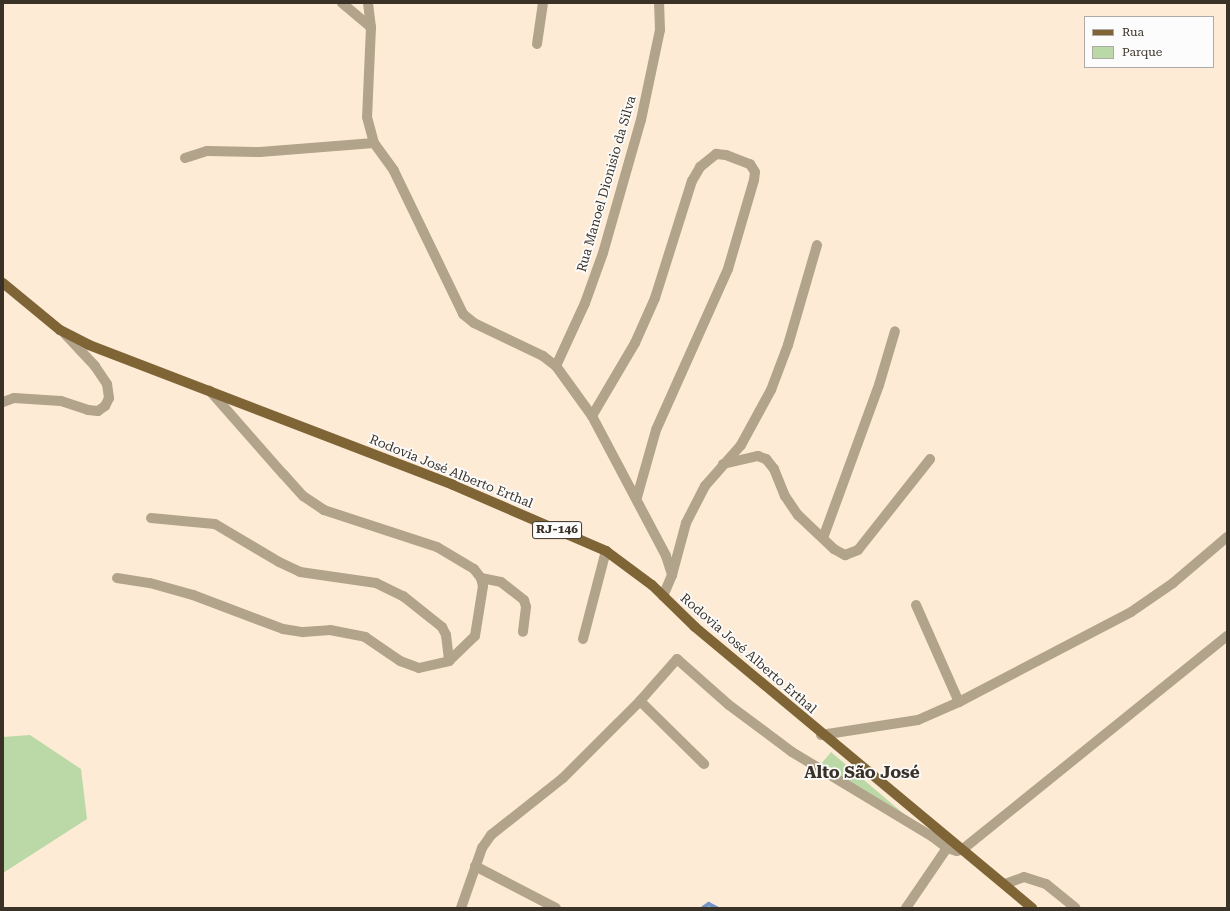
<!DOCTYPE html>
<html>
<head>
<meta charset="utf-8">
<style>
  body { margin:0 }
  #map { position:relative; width:1230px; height:911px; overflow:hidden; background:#feebd6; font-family:"Roboto Serif",serif }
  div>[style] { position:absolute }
  .green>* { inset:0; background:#bad9a6 }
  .stream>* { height:3.5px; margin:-1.75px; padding:0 1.75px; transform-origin:1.75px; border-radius:1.75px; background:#7494c7 }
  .minor>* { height:10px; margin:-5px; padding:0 5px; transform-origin:5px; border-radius:5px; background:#b2a38b }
  .major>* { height:10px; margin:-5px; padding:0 5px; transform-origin:5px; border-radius:5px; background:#7f6436 }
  span { translate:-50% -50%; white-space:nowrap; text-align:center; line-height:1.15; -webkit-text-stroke:3.5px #fcfcfc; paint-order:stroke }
  .shield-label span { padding:1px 3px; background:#fcfcfc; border:1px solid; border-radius:3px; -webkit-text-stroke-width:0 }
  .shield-label { font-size:12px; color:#3a3227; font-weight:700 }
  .street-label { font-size:13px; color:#3a3227 }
  .district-label { font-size:17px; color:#3a3227; font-weight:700 }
  .frame { position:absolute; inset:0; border:4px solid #3a3227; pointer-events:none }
  .legend { position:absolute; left:1084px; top:16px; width:130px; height:52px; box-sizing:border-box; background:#fcfcfc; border:1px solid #aeaba7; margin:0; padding:5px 7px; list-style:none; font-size:12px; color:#3a3227 }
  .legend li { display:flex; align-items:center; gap:8px; height:20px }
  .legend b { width:20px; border:1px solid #aeaba7 }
</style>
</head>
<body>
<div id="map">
  <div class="green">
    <i style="clip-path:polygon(30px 735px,81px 769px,87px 819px,3px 873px,3px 737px)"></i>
    <i style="clip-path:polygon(831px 752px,911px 820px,821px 764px)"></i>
  </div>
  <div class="stream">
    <i style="left:703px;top:908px;width:7px;rotate:-34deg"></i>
    <i style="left:709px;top:904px;width:9px;rotate:27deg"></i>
  </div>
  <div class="minor">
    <i style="left:342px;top:3px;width:38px;rotate:40deg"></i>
    <i style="left:368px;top:3px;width:24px;rotate:83deg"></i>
    <i style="left:371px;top:27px;width:90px;rotate:92.5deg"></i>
    <i style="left:367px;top:117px;width:27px;rotate:75deg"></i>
    <i style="left:374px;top:143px;width:34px;rotate:54deg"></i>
    <i style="left:394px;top:171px;width:159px;rotate:64.2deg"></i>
    <i style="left:463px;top:314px;width:14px;rotate:39deg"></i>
    <i style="left:474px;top:323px;width:76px;rotate:25.6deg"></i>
    <i style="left:543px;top:356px;width:16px;rotate:38deg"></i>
    <i style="left:556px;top:366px;width:62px;rotate:54.2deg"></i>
    <i style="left:592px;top:416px;width:158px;rotate:62.1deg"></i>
    <i style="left:666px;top:556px;width:20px;rotate:72deg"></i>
    <i style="left:672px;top:575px;width:23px;rotate:113deg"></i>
    <i style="left:537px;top:44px;width:41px;rotate:-81.7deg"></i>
    <i style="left:185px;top:158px;width:23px;rotate:-18deg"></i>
    <i style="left:207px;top:151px;width:53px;rotate:1.1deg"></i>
    <i style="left:260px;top:152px;width:114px;rotate:-4.5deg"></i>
    <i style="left:556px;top:366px;width:69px;rotate:-65.3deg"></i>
    <i style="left:585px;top:303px;width:53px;rotate:-70.2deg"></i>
    <i style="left:603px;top:253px;width:138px;rotate:-74.1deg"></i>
    <i style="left:641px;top:120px;width:92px;rotate:-78.1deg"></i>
    <i style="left:660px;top:30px;width:27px;rotate:-92deg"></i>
    <i style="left:3px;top:402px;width:12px;rotate:-20deg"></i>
    <i style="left:14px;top:398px;width:47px;rotate:3.7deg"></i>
    <i style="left:61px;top:401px;width:28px;rotate:18deg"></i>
    <i style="left:88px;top:410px;width:10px;rotate:6deg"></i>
    <i style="left:98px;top:411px;width:9px;rotate:-36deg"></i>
    <i style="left:105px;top:406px;width:9px;rotate:-63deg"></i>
    <i style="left:109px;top:398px;width:14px;rotate:-98deg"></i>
    <i style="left:107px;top:384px;width:22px;rotate:-124deg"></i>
    <i style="left:95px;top:366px;width:44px;rotate:-133.2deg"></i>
    <i style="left:592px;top:416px;width:85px;rotate:-59.5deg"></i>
    <i style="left:635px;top:343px;width:49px;rotate:-66deg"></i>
    <i style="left:655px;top:298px;width:123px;rotate:-72.5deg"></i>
    <i style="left:692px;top:181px;width:16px;rotate:-60deg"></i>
    <i style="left:700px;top:167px;width:21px;rotate:-39deg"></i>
    <i style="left:716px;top:154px;width:10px;rotate:6deg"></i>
    <i style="left:726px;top:155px;width:26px;rotate:21deg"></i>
    <i style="left:750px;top:164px;width:9px;rotate:58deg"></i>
    <i style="left:755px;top:172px;width:8px;rotate:97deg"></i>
    <i style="left:754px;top:180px;width:93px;rotate:106.3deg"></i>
    <i style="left:728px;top:269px;width:176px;rotate:114.1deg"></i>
    <i style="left:656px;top:430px;width:70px;rotate:105.8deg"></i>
    <i style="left:723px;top:464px;width:36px;rotate:-13deg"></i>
    <i style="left:758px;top:456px;width:9px;rotate:21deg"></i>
    <i style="left:766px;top:459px;width:13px;rotate:51deg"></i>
    <i style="left:774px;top:469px;width:29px;rotate:68deg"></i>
    <i style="left:785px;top:496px;width:23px;rotate:56deg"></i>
    <i style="left:798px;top:515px;width:50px;rotate:43.4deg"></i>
    <i style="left:834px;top:549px;width:13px;rotate:29deg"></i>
    <i style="left:845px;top:555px;width:14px;rotate:-21deg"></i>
    <i style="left:858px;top:550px;width:116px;rotate:-51.6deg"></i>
    <i style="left:151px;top:518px;width:64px;rotate:5.4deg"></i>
    <i style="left:215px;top:524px;width:74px;rotate:30.7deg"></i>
    <i style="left:279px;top:562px;width:23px;rotate:25deg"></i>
    <i style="left:300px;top:572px;width:77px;rotate:8.2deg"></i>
    <i style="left:376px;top:583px;width:30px;rotate:26deg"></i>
    <i style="left:403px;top:596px;width:50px;rotate:38.5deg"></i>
    <i style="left:442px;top:627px;width:9px;rotate:63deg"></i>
    <i style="left:446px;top:635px;width:26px;rotate:83deg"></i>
    <i style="left:823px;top:538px;width:163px;rotate:-69.9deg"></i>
    <i style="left:879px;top:385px;width:56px;rotate:-73.5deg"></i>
    <i style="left:672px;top:575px;width:54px;rotate:-74.9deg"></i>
    <i style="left:686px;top:523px;width:42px;rotate:-62.8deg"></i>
    <i style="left:705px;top:486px;width:55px;rotate:-48.7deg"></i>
    <i style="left:741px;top:445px;width:63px;rotate:-61.4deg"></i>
    <i style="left:771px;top:390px;width:48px;rotate:-69.3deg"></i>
    <i style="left:788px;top:345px;width:104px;rotate:-73.8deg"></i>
    <i style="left:117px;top:578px;width:33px;rotate:9deg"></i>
    <i style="left:150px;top:583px;width:45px;rotate:15.6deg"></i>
    <i style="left:193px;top:595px;width:96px;rotate:20.7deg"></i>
    <i style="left:283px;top:629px;width:20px;rotate:9deg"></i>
    <i style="left:303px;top:632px;width:27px;rotate:-4deg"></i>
    <i style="left:330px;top:630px;width:36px;rotate:11deg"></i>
    <i style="left:365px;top:637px;width:42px;rotate:34.4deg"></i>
    <i style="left:400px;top:661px;width:20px;rotate:20deg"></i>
    <i style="left:419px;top:668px;width:31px;rotate:-13deg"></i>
    <i style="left:449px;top:661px;width:36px;rotate:-44deg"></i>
    <i style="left:475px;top:636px;width:51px;rotate:-80.9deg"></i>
    <i style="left:483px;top:586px;width:8px;rotate:-104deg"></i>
    <i style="left:481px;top:578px;width:11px;rotate:-128deg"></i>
    <i style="left:474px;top:569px;width:43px;rotate:-149.3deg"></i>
    <i style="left:437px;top:547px;width:119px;rotate:-161.9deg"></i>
    <i style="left:324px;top:510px;width:25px;rotate:-146deg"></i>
    <i style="left:303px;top:496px;width:30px;rotate:-132deg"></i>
    <i style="left:283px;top:474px;width:111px;rotate:-131.3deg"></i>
    <i style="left:481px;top:578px;width:20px;rotate:11deg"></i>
    <i style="left:501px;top:582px;width:29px;rotate:38deg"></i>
    <i style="left:524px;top:600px;width:7px;rotate:74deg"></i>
    <i style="left:526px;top:607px;width:25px;rotate:97deg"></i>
    <i style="left:916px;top:605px;width:106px;rotate:66.1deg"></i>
    <i style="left:583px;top:639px;width:91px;rotate:-75.4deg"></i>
    <i style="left:640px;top:701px;width:90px;rotate:44.5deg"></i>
    <i style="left:821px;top:735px;width:98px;rotate:-8.8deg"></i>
    <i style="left:918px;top:720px;width:45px;rotate:-23.7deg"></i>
    <i style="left:959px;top:702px;width:194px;rotate:-27.6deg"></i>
    <i style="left:1131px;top:612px;width:51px;rotate:-34.6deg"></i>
    <i style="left:1173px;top:583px;width:71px;rotate:-40.4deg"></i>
    <i style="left:475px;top:866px;width:91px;rotate:27.4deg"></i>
    <i style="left:1005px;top:884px;width:20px;rotate:-20deg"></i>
    <i style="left:1024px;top:877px;width:23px;rotate:18deg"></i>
    <i style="left:1046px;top:884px;width:38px;rotate:39deg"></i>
    <i style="left:461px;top:908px;width:64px;rotate:-70.7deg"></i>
    <i style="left:482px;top:848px;width:16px;rotate:-55deg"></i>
    <i style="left:491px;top:835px;width:92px;rotate:-38.4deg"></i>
    <i style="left:563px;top:778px;width:109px;rotate:-45deg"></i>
    <i style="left:640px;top:701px;width:56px;rotate:-48.6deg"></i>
    <i style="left:677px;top:659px;width:69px;rotate:41.5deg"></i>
    <i style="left:729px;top:705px;width:79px;rotate:36.7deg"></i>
    <i style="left:792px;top:752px;width:165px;rotate:31.1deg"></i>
    <i style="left:933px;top:837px;width:18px;rotate:38deg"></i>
    <i style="left:947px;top:848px;width:10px;rotate:17deg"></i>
    <i style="left:957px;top:851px;width:6px;rotate:-18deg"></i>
    <i style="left:963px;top:849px;width:339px;rotate:-38.9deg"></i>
    <i style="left:906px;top:908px;width:73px;rotate:-55.7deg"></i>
  </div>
  <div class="major">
    <i style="left:3px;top:283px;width:74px;rotate:39.5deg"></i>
    <i style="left:60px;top:330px;width:33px;rotate:27deg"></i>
    <i style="left:89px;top:345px;width:390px;rotate:21deg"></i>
    <i style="left:453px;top:485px;width:167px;rotate:23.3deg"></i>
    <i style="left:606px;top:551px;width:57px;rotate:36.5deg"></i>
    <i style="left:652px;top:585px;width:60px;rotate:44.3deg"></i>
    <i style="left:695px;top:627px;width:439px;rotate:39.8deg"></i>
  </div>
  <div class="shield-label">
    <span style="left:557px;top:530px">RJ-146</span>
  </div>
  <div class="street-label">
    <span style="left:607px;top:184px;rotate:-74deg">Rua Manoel Dionisio da Silva</span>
    <span style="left:451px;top:472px;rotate:22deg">Rodovia José Alberto Erthal</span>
    <span style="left:748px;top:654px;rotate:41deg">Rodovia José Alberto Erthal</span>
  </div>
  <div class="district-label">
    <span style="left:862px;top:773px">Alto São José</span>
  </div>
  <div class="frame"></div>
  <ul class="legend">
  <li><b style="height:5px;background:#7f6436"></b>Rua</li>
  <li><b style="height:11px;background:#bad9a6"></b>Parque</li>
  </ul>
</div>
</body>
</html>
